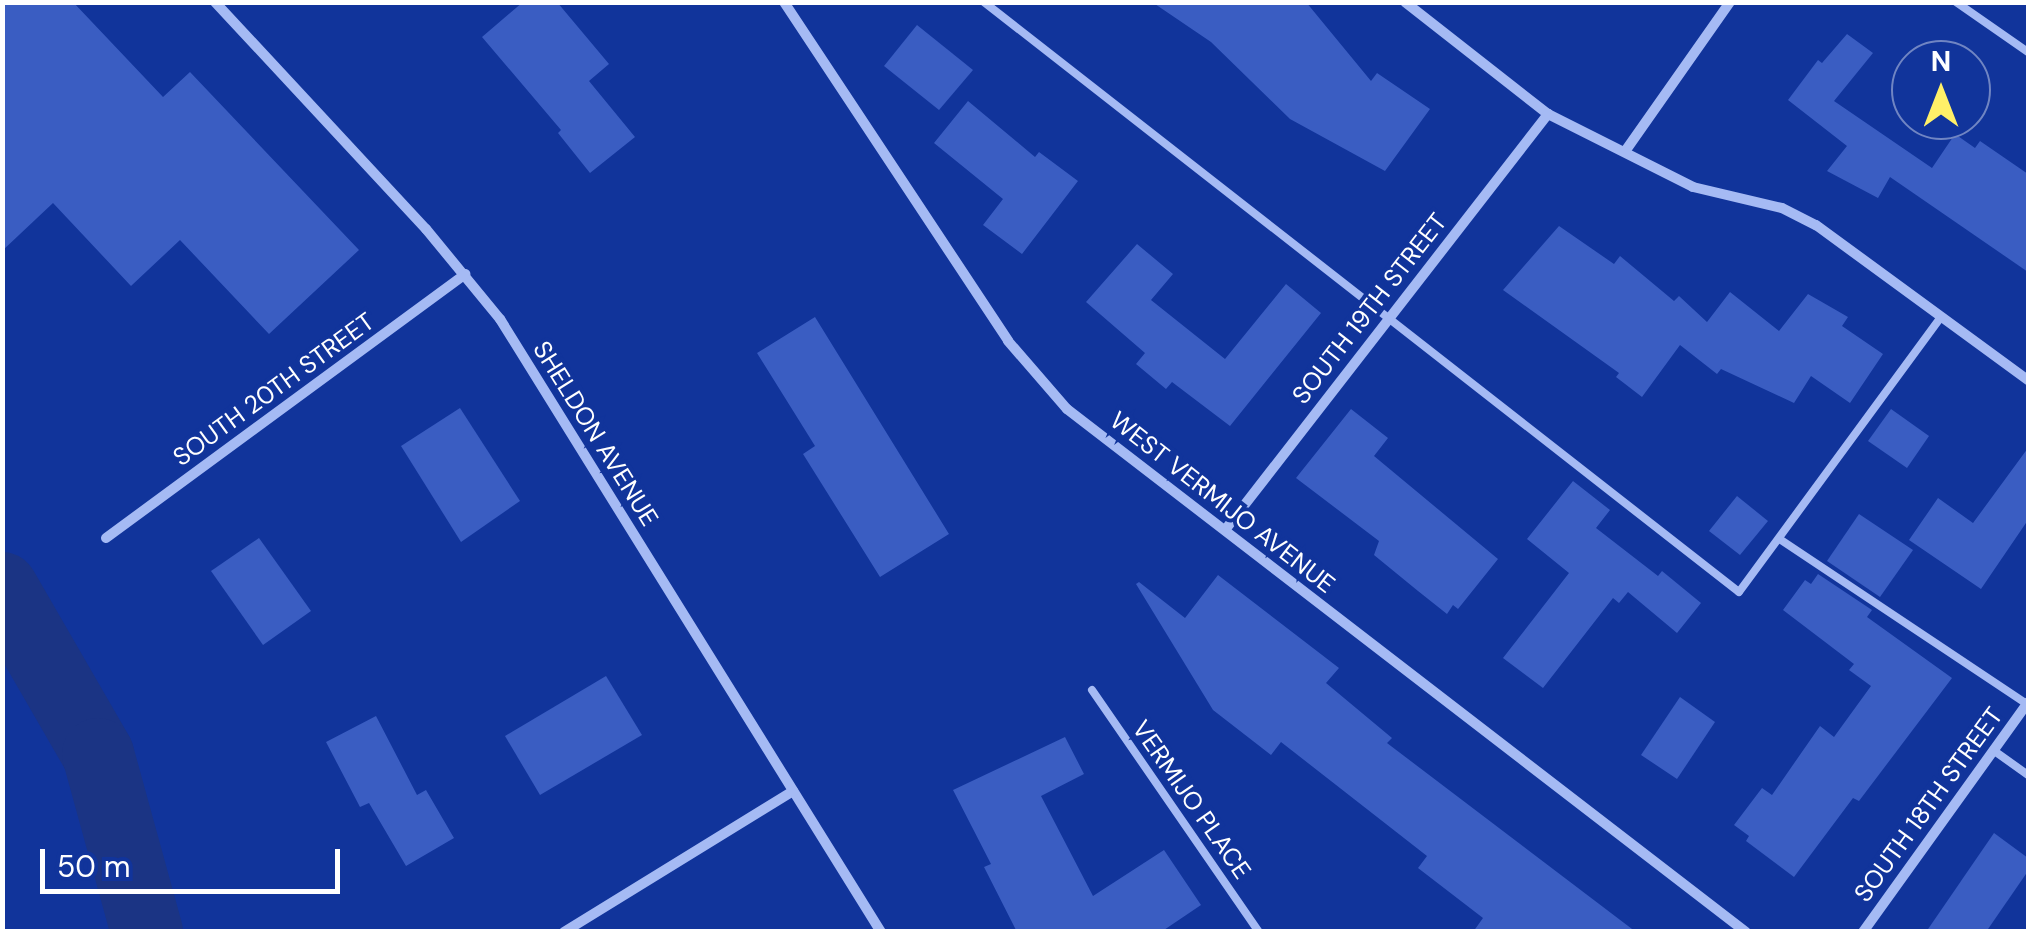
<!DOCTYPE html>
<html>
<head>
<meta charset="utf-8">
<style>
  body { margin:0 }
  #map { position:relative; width:2031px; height:934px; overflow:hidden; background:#11349b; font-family:"DM Sans",sans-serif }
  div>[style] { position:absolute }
  .river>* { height:72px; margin:-36px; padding:0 36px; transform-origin:36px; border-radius:36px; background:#1b3484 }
  .building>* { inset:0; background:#3a5dc2 }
  .service>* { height:8px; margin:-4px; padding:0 4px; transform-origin:4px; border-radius:4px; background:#a5baf4 }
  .minor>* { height:10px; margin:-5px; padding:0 5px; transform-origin:5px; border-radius:5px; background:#a5baf4 }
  span { translate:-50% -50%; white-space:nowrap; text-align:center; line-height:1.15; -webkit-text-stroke:8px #11349b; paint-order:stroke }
  .street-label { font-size:25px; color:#fff }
  .frame { position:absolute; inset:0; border:5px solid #fff; pointer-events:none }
  .north { position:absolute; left:1891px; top:40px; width:100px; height:100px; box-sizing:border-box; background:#11349b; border:2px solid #7085c3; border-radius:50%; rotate:0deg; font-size:28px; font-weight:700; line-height:40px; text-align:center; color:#fff }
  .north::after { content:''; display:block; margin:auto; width:35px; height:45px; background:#fff068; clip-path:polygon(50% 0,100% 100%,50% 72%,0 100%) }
  .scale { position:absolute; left:40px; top:849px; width:300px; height:45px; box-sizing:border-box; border:5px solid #fff; border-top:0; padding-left:12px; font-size:30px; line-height:35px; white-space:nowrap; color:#fff; -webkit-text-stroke:8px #11349b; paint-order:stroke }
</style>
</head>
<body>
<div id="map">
  <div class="river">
    <i style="left:2px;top:588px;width:192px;rotate:60deg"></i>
    <i style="left:98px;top:754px;width:185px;rotate:74.6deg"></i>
  </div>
  <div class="building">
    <i style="clip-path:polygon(2px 2px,73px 2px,163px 97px,190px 72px,359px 250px,269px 334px,180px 240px,131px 286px,53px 203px,2px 251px)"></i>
    <i style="clip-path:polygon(523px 2px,557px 2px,609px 64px,589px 81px,635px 137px,590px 173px,558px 133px,561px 130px,482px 37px)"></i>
    <i style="clip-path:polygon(1152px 2px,1306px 2px,1371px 81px,1377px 73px,1430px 109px,1385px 171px,1290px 119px,1211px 42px)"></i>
    <i style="clip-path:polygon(917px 25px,973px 70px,939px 110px,884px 66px)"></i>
    <i style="clip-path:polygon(1847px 34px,1873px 53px,1834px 101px,1932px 168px,1955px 134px,1975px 148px,1980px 141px,2028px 174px,2028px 272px,1890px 177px,1878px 198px,1827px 171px,1847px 146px,1788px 100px,1818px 60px,1822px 63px)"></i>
    <i style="clip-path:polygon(968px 101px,1035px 157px,1039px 152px,1078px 181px,1022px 254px,983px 225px,1003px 199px,934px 143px)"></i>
    <i style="clip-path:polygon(1559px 226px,1614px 264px,1620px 256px,1674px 301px,1679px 296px,1707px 322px,1730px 292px,1779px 331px,1808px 294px,1848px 317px,1842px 326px,1883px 354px,1850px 403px,1811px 376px,1794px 403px,1721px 369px,1717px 374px,1680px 345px,1642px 397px,1616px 377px,1619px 373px,1503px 290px)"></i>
    <i style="clip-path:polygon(1137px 244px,1173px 274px,1151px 300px,1225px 359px,1286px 284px,1321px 313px,1230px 426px,1172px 382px,1166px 389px,1136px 364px,1145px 353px,1086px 302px)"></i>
    <i style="clip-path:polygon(815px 317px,949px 534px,880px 577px,803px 454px,815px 446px,757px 353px)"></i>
    <i style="clip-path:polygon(460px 408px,520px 501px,461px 542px,401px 446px)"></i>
    <i style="clip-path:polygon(1351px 409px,1388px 438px,1374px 456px,1498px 559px,1458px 609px,1453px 605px,1447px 614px,1418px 591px,1374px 555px,1379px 541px,1296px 478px)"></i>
    <i style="clip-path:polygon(1891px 409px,1929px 436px,1907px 468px,1868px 441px)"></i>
    <i style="clip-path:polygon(2028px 448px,2028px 520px,1981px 589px,1909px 540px,1938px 498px,1973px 523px)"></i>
    <i style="clip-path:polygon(1573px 481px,1610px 510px,1596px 528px,1658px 576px,1662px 571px,1701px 603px,1677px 633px,1628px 592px,1619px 603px,1613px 598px,1543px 688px,1503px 658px,1569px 573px,1527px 539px)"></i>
    <i style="clip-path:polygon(1737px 496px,1768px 521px,1740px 555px,1709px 531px)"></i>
    <i style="clip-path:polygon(1859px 514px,1913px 550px,1880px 597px,1827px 561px)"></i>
    <i style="clip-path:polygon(259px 538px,311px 611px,263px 645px,211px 571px)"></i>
    <i style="clip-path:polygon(1818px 574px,1872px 610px,1867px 617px,1952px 678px,1859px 801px,1853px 798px,1794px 877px,1746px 841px,1749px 836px,1734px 825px,1762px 788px,1772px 795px,1820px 726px,1834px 737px,1871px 686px,1849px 670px,1854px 664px,1783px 610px,1805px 580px,1811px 584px)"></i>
    <i style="clip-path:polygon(1218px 575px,1339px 668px,1326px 683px,1392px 738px,1387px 743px,1636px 932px,1473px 932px,1483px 918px,1418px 868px,1427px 856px,1281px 742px,1271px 755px,1213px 710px,1136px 584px,1139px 582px,1185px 618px)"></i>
    <i style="clip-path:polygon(606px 676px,642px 735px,540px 795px,505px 736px)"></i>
    <i style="clip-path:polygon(1680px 697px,1715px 722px,1677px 779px,1641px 755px)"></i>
    <i style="clip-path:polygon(376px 716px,417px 795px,426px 790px,454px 838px,406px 866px,369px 803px,360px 807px,326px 742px)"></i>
    <i style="clip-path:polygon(1065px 737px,1084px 774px,1041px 796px,1093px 896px,1164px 850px,1201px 905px,1161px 932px,1017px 932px,984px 867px,991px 864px,953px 790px)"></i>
    <i style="clip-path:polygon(1994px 833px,2028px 858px,2028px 871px,1986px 932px,1926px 932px)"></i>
  </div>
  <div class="service">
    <i style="left:984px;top:2px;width:958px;rotate:38.01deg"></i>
    <i style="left:1739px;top:592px;width:341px;rotate:-53.7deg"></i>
    <i style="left:1956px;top:2px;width:88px;rotate:34.8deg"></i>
    <i style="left:1781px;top:540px;width:296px;rotate:33.7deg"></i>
    <i style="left:1092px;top:690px;width:294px;rotate:55.4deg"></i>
    <i style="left:1993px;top:750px;width:43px;rotate:35.5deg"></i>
  </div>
  <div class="minor">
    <i style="left:215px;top:2px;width:310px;rotate:47.1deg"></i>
    <i style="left:426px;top:229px;width:117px;rotate:50.6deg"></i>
    <i style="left:500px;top:319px;width:722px;rotate:58.14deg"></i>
    <i style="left:784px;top:2px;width:406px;rotate:56.5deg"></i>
    <i style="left:1008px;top:341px;width:90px;rotate:49.1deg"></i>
    <i style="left:1067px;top:409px;width:857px;rotate:37.61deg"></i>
    <i style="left:1405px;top:2px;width:182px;rotate:38.1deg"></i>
    <i style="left:1548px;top:114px;width:162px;rotate:26.7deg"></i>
    <i style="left:1693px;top:187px;width:91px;rotate:13.3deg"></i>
    <i style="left:1782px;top:208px;width:38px;rotate:27deg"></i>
    <i style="left:1816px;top:225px;width:263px;rotate:36.2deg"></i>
    <i style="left:1626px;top:150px;width:181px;rotate:-54.9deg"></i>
    <i style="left:1225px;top:530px;width:527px;rotate:-52.17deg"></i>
    <i style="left:106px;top:538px;width:446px;rotate:-36.3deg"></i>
    <i style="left:564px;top:932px;width:269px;rotate:-31.6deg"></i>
    <i style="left:1863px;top:932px;width:283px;rotate:-54.3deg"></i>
  </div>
  <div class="street-label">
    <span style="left:1370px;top:309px;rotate:-52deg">SOUTH 19TH STREET</span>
    <span style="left:274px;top:390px;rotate:-36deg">SOUTH 20TH STREET</span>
    <span style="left:595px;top:434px;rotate:58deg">SHELDON AVENUE</span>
    <span style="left:1222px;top:503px;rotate:38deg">WEST VERMIJO AVENUE</span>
    <span style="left:1191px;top:800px;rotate:55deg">VERMIJO PLACE</span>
    <span style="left:1929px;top:805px;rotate:-54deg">SOUTH 18TH STREET</span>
  </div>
  <div class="frame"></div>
  <div class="north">N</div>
  <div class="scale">50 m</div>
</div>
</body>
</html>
